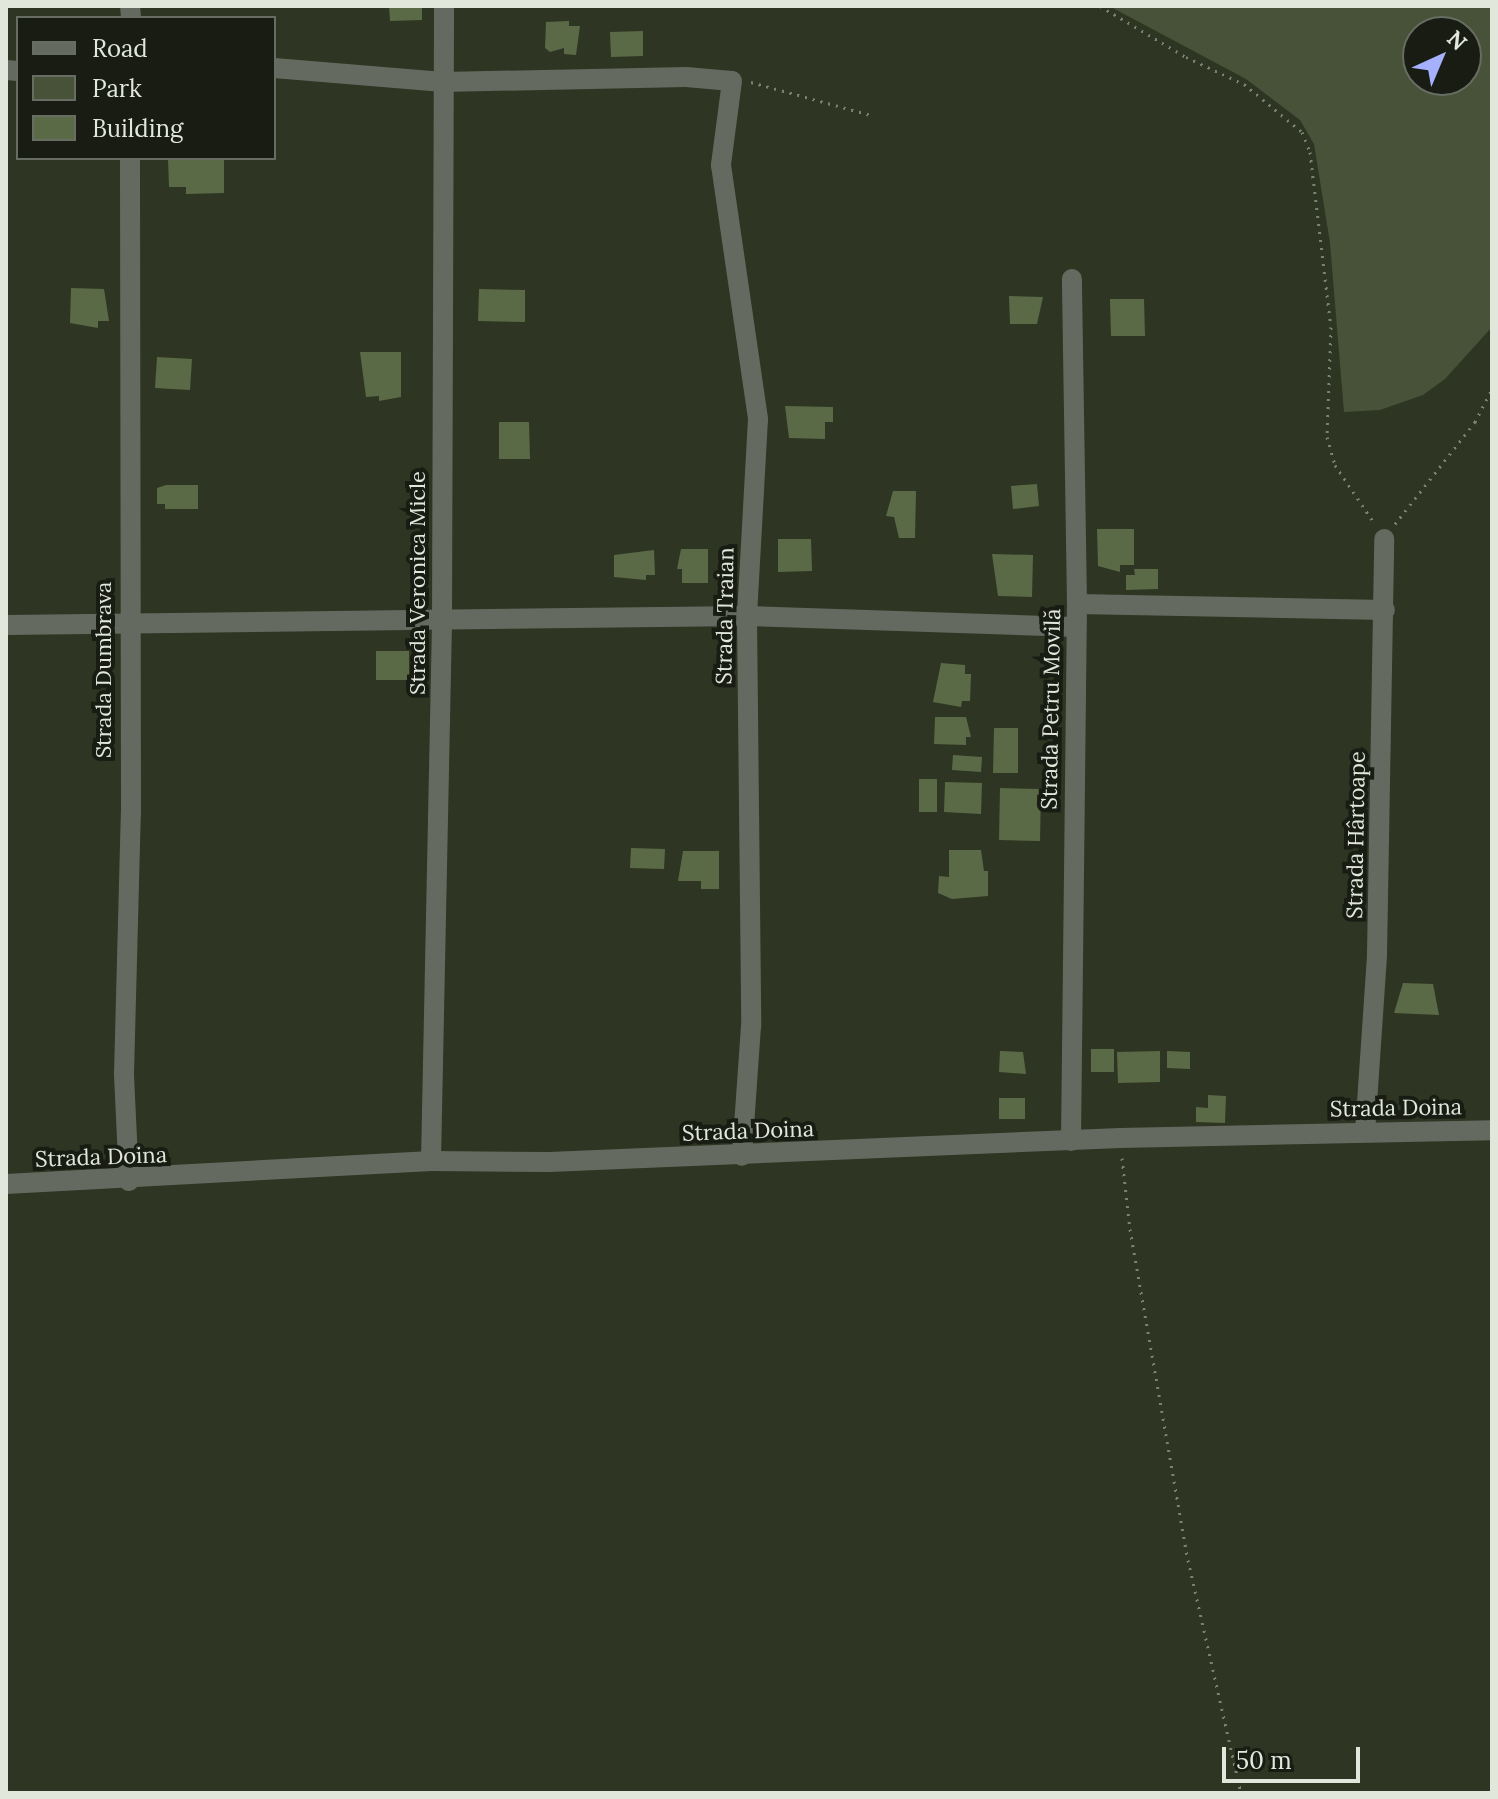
<!DOCTYPE html>
<html>
<head>
<meta charset="utf-8">
<style>
  body { margin:0 }
  #map { position:relative; width:1498px; height:1799px; overflow:hidden; background:#2e3522; font-family:Lora,serif }
  div>[style] { position:absolute }
  .green>* { inset:0; background:#475239 }
  .building>* { inset:0; background:#5b6a46 }
  .path>* { height:3px; margin-top:-1.5px; transform-origin:0; background:repeating-linear-gradient(90deg,#7c8272 0 2px,transparent 0 8px) }
  .minor>* { height:20px; margin:-10px; padding:0 10px; transform-origin:10px; border-radius:10px; background:#656a60 }
  span { translate:-50% -50%; white-space:nowrap; text-align:center; line-height:1.15; -webkit-text-stroke:8px #181c13; paint-order:stroke }
  .street-label { font-size:22px; color:#e1e7db }
  .frame { position:absolute; inset:0; border:8px solid #e1e7db; pointer-events:none }
  .legend { position:absolute; left:16px; top:16px; width:260px; height:144px; box-sizing:border-box; background:#181c13; border:2px solid #686d63; margin:0; padding:10px 14px; list-style:none; font-size:24px; color:#e1e7db }
  .legend li { display:flex; align-items:center; gap:16px; height:40px }
  .legend b { width:40px; border:2px solid #686d63 }
  .north { position:absolute; left:1402px; top:16px; width:80px; height:80px; box-sizing:border-box; background:#181c13; border:2px solid #686d63; border-radius:50%; rotate:44deg; font-size:22px; font-weight:700; line-height:32px; text-align:center; color:#e1e7db }
  .north::after { content:''; display:block; margin:auto; width:28px; height:36px; background:#a5b1fc; clip-path:polygon(50% 0,100% 100%,50% 72%,0 100%) }
  .scale { position:absolute; left:1222px; top:1747px; width:138px; height:36px; box-sizing:border-box; border:4px solid #e1e7db; border-top:0; padding-left:10px; font-size:24px; line-height:28px; white-space:nowrap; color:#e1e7db; -webkit-text-stroke:6px #181c13; paint-order:stroke }
</style>
</head>
<body>
<div id="map">
  <div class="green">
    <i style="clip-path:polygon(evenodd,1109px 6px,1492px 6px,1492px 327px,1445px 379px,1423px 395px,1380px 410px,1344px 412px,1330px 243px,1314px 144px,1300px 120px,1246px 79px,1109px 6px,1418px 32px,1466px 32px,1466px 80px,1418px 80px,1418px 32px)"></i>
  </div>
  <div class="building">
    <i style="clip-path:polygon(389px 6px,422px 6px,422px 20px,390px 21px)"></i>
    <i style="clip-path:polygon(569px 21px,569px 26px,580px 26px,576px 55px,564px 54px,564px 48px,550px 52px,545px 48px,546px 22px)"></i>
    <i style="clip-path:polygon(643px 31px,643px 56px,611px 57px,610px 32px)"></i>
    <i style="clip-path:polygon(168px 158px,224px 158px,224px 193px,186px 194px,186px 187px,169px 187px)"></i>
    <i style="clip-path:polygon(71px 288px,104px 289px,109px 321px,98px 321px,98px 328px,70px 323px)"></i>
    <i style="clip-path:polygon(479px 289px,525px 290px,525px 322px,478px 321px)"></i>
    <i style="clip-path:polygon(1009px 296px,1043px 297px,1037px 324px,1010px 324px)"></i>
    <i style="clip-path:polygon(1110px 299px,1144px 299px,1145px 336px,1111px 336px)"></i>
    <i style="clip-path:polygon(360px 352px,401px 352px,401px 397px,379px 401px,379px 396px,366px 397px)"></i>
    <i style="clip-path:polygon(157px 357px,192px 359px,190px 390px,155px 388px)"></i>
    <i style="clip-path:polygon(785px 406px,833px 407px,833px 422px,825px 422px,825px 439px,789px 438px)"></i>
    <i style="clip-path:polygon(499px 422px,529px 422px,530px 459px,499px 459px)"></i>
    <i style="clip-path:polygon(1037px 484px,1039px 506px,1013px 509px,1011px 486px)"></i>
    <i style="clip-path:polygon(166px 485px,198px 485px,198px 509px,165px 509px,165px 504px,157px 504px,157px 488px)"></i>
    <i style="clip-path:polygon(893px 491px,916px 491px,915px 538px,899px 538px,894px 517px,886px 516px)"></i>
    <i style="clip-path:polygon(1097px 529px,1134px 529px,1134px 565px,1120px 565px,1120px 572px,1098px 566px)"></i>
    <i style="clip-path:polygon(778px 539px,811px 539px,812px 571px,778px 572px)"></i>
    <i style="clip-path:polygon(681px 549px,708px 549px,708px 583px,682px 583px,682px 569px,677px 569px)"></i>
    <i style="clip-path:polygon(654px 550px,655px 575px,646px 575px,646px 580px,614px 577px,614px 555px)"></i>
    <i style="clip-path:polygon(992px 554px,1033px 555px,1032px 597px,998px 596px)"></i>
    <i style="clip-path:polygon(1134px 569px,1158px 569px,1158px 589px,1126px 590px,1126px 575px,1135px 575px)"></i>
    <i style="clip-path:polygon(376px 651px,409px 651px,409px 680px,376px 680px)"></i>
    <i style="clip-path:polygon(941px 663px,965px 665px,965px 674px,971px 674px,970px 701px,962px 701px,961px 707px,933px 702px)"></i>
    <i style="clip-path:polygon(935px 717px,966px 717px,971px 737px,966px 737px,966px 745px,934px 744px)"></i>
    <i style="clip-path:polygon(994px 728px,1018px 728px,1018px 773px,993px 773px)"></i>
    <i style="clip-path:polygon(953px 755px,982px 757px,981px 772px,952px 770px)"></i>
    <i style="clip-path:polygon(919px 779px,937px 779px,937px 812px,919px 812px)"></i>
    <i style="clip-path:polygon(945px 782px,982px 783px,981px 814px,944px 812px)"></i>
    <i style="clip-path:polygon(1000px 788px,1041px 789px,1040px 841px,999px 840px)"></i>
    <i style="clip-path:polygon(631px 848px,665px 849px,664px 869px,630px 868px)"></i>
    <i style="clip-path:polygon(949px 850px,981px 850px,984px 871px,988px 871px,988px 896px,952px 899px,938px 893px,939px 876px,949px 877px)"></i>
    <i style="clip-path:polygon(683px 851px,719px 851px,719px 889px,701px 889px,701px 881px,678px 881px)"></i>
    <i style="clip-path:polygon(1403px 983px,1433px 984px,1439px 1015px,1394px 1013px)"></i>
    <i style="clip-path:polygon(1091px 1049px,1114px 1049px,1114px 1072px,1091px 1072px)"></i>
    <i style="clip-path:polygon(1000px 1051px,1023px 1052px,1026px 1074px,999px 1072px)"></i>
    <i style="clip-path:polygon(1160px 1051px,1160px 1082px,1118px 1083px,1117px 1052px)"></i>
    <i style="clip-path:polygon(1167px 1051px,1190px 1052px,1190px 1069px,1167px 1068px)"></i>
    <i style="clip-path:polygon(1208px 1095px,1226px 1096px,1225px 1123px,1196px 1122px,1196px 1107px,1208px 1108px)"></i>
    <i style="clip-path:polygon(999px 1098px,1025px 1098px,1025px 1119px,999px 1119px)"></i>
  </div>
  <div class="path">
    <i style="left:1100px;top:6px;width:100px;rotate:30.7deg"></i>
    <i style="left:1186px;top:57px;width:64px;rotate:25deg"></i>
    <i style="left:1244px;top:84px;width:75px;rotate:39.6deg"></i>
    <i style="left:1302px;top:132px;width:22px;rotate:68deg"></i>
    <i style="left:1310px;top:152px;width:176px;rotate:83.2deg"></i>
    <i style="left:1331px;top:327px;width:110px;rotate:92.1deg"></i>
    <i style="left:1327px;top:437px;width:29px;rotate:74deg"></i>
    <i style="left:1335px;top:465px;width:71px;rotate:55.9deg"></i>
    <i style="left:751px;top:82px;width:124px;rotate:15.4deg"></i>
    <i style="left:1395px;top:524px;width:130px;rotate:-51.9deg"></i>
    <i style="left:1475px;top:422px;width:38px;rotate:-63deg"></i>
    <i style="left:1122px;top:1158px;width:71px;rotate:83.6deg"></i>
    <i style="left:1130px;top:1229px;width:336px;rotate:80.1deg"></i>
    <i style="left:1188px;top:1560px;width:239px;rotate:77.2deg"></i>
  </div>
  <div class="minor">
    <i style="left:130px;top:6px;width:12px;rotate:85deg"></i>
    <i style="left:274px;top:68px;width:170px;rotate:4.7deg"></i>
    <i style="left:443px;top:82px;width:243px;rotate:-1.2deg"></i>
    <i style="left:686px;top:77px;width:46px;rotate:5deg"></i>
    <i style="left:732px;top:81px;width:85px;rotate:97.5deg"></i>
    <i style="left:721px;top:165px;width:257px;rotate:81.7deg"></i>
    <i style="left:758px;top:419px;width:197px;rotate:93.2deg"></i>
    <i style="left:747px;top:616px;width:410px;rotate:89.4deg"></i>
    <i style="left:751px;top:1026px;width:130px;rotate:94deg"></i>
    <i style="left:6px;top:70px;width:12px;rotate:5deg"></i>
    <i style="left:1077px;top:604px;width:308px;rotate:1.1deg"></i>
    <i style="left:6px;top:625px;width:741px;rotate:-0.7deg"></i>
    <i style="left:747px;top:616px;width:329px;rotate:1.9deg"></i>
    <i style="left:1365px;top:1132px;width:177px;rotate:-86.1deg"></i>
    <i style="left:1377px;top:955px;width:416px;rotate:-89deg"></i>
    <i style="left:1071px;top:1141px;width:537px;rotate:-89.36deg"></i>
    <i style="left:1077px;top:604px;width:325px;rotate:-90.9deg"></i>
    <i style="left:431px;top:1161px;width:540px;rotate:-88.83deg"></i>
    <i style="left:442px;top:621px;width:615px;rotate:-89.81deg"></i>
    <i style="left:129px;top:1181px;width:107px;rotate:-92.7deg"></i>
    <i style="left:124px;top:1074px;width:261px;rotate:-88.5deg"></i>
    <i style="left:131px;top:813px;width:655px;rotate:-90.09deg"></i>
    <i style="left:6px;top:1184px;width:426px;rotate:-3.1deg"></i>
    <i style="left:431px;top:1161px;width:118px;rotate:0.5deg"></i>
    <i style="left:549px;top:1162px;width:572px;rotate:-2.41deg"></i>
    <i style="left:1120px;top:1138px;width:372px;rotate:-1.2deg"></i>
  </div>
  <div class="street-label">
    <span style="left:418px;top:583px;rotate:-90deg">Strada Veronica Micle</span>
    <span style="left:725px;top:616px;rotate:-89deg">Strada Traian</span>
    <span style="left:104px;top:670px;rotate:-90deg">Strada Dumbrava</span>
    <span style="left:1051px;top:709px;rotate:-89deg">Strada Petru Movilă</span>
    <span style="left:1356px;top:835px;rotate:-89deg">Strada Hârtoape</span>
    <span style="left:1396px;top:1108px;rotate:-1deg">Strada Doina</span>
    <span style="left:748px;top:1131px;rotate:-2deg">Strada Doina</span>
    <span style="left:101px;top:1157px;rotate:-2deg">Strada Doina</span>
  </div>
  <div class="frame"></div>
  <ul class="legend">
  <li><b style="height:10px;background:#656a60"></b>Road</li>
  <li><b style="height:22px;background:#475239"></b>Park</li>
  <li><b style="height:22px;background:#5b6a46"></b>Building</li>
  </ul>
  <div class="north">N</div>
  <div class="scale">50 m</div>
</div>
</body>
</html>
